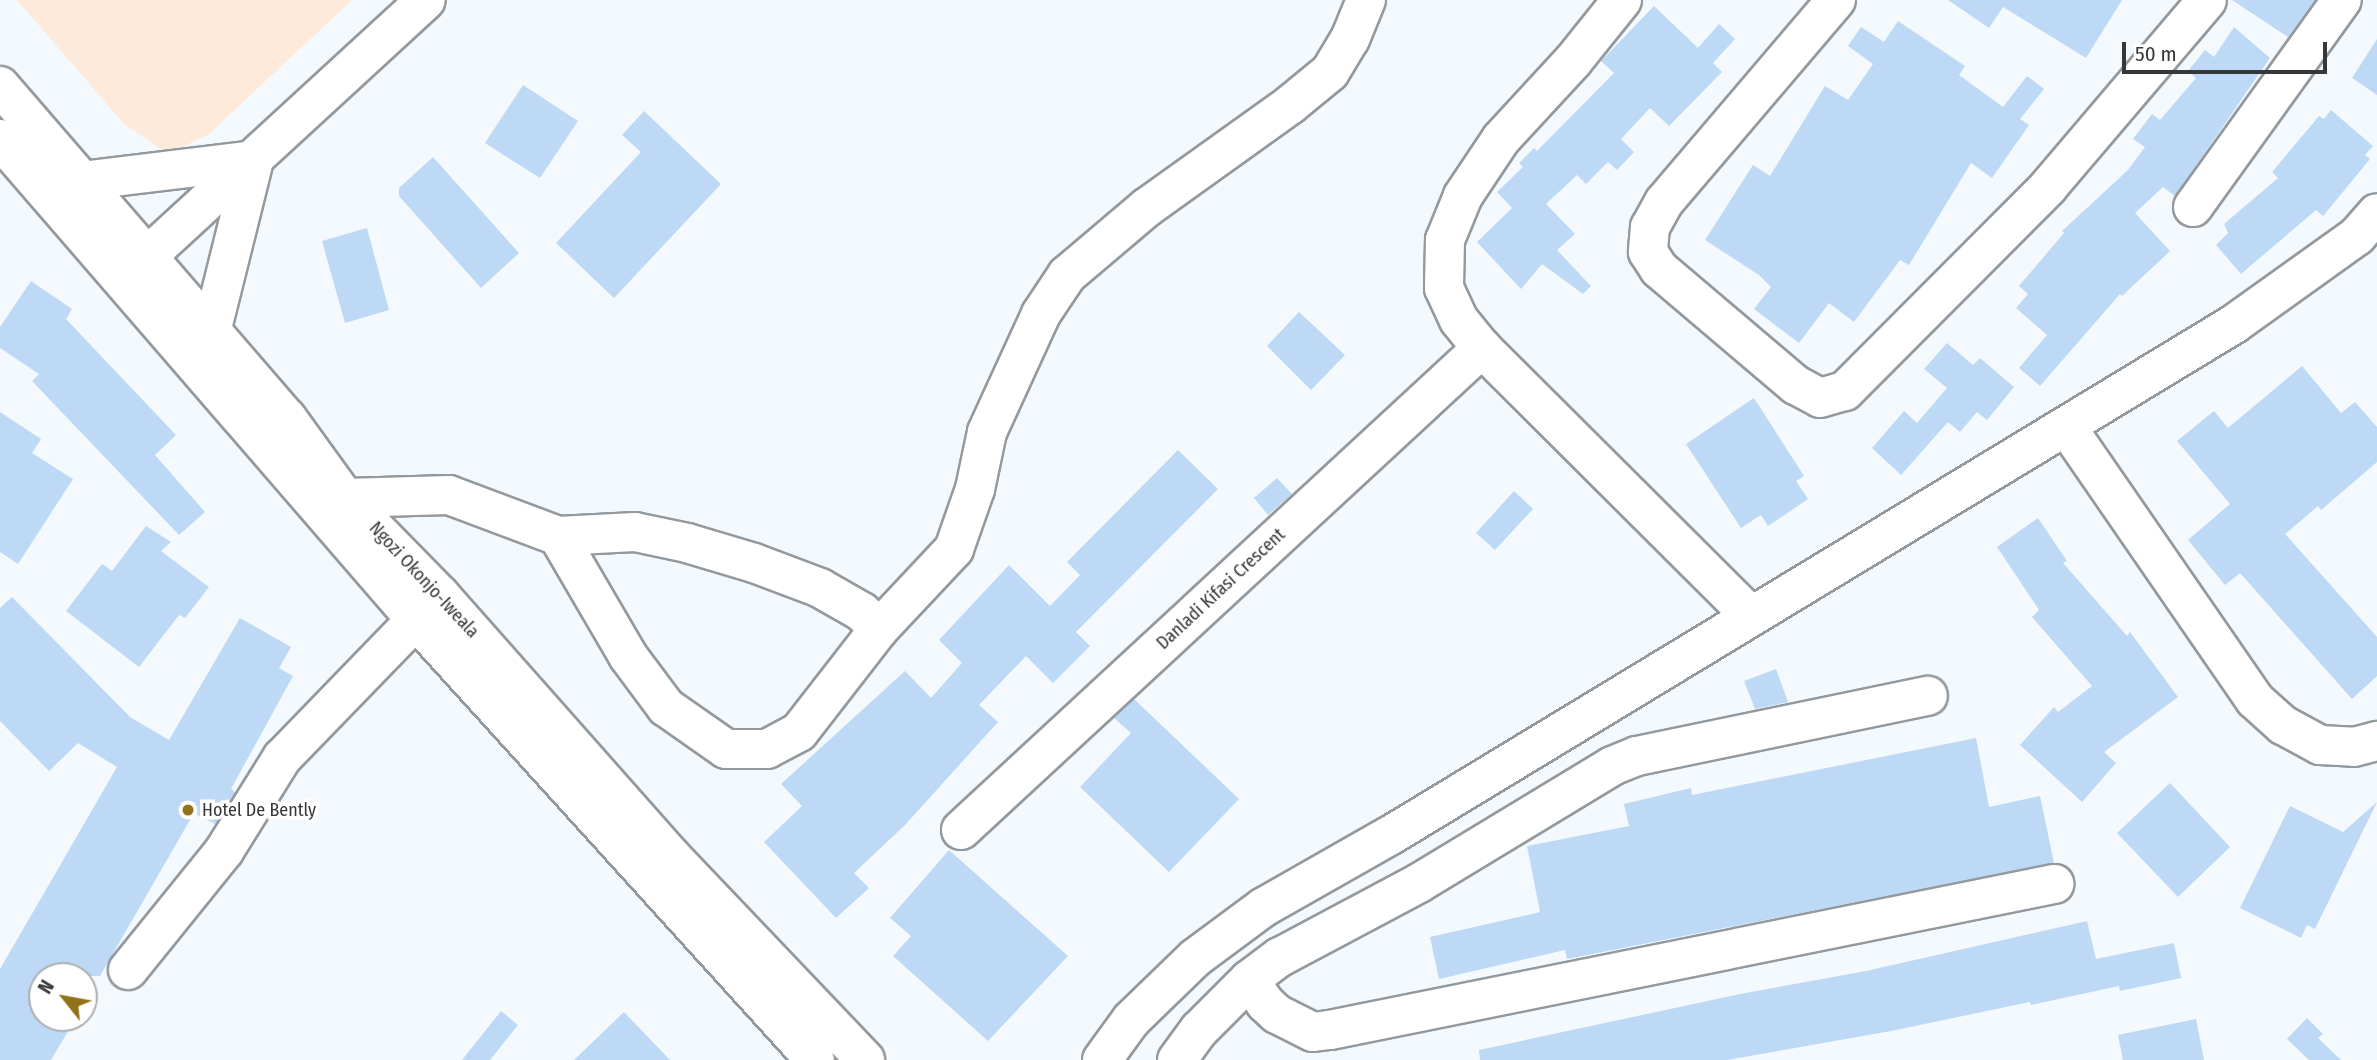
<!DOCTYPE html>
<html>
<head>
<meta charset="utf-8">
<style>
  body { margin:0 }
  #map { position:relative; width:2377px; height:1060px; overflow:hidden; background:#f4f9fd; font-family:"Fira Sans Condensed",sans-serif }
  div>[style] { position:absolute }
  .industrial>* { inset:0; background:#feeadb }
  .building>* { inset:0; background:#bdd9f5 }
  .roads { filter:drop-shadow(2px 0 #94999d) drop-shadow(-2px 0 #94999d) drop-shadow(0 2px #94999d) drop-shadow(0 -2px #94999d) }
  .minor>* { height:38px; margin:-19px; padding:0 19px; transform-origin:19px; border-radius:19px; background:#fff }
  .dots>* { width:19px; height:19px; translate:-50% -50%; box-sizing:border-box; border:4px solid #fff; border-radius:50% }
  span { translate:-50% -50%; white-space:nowrap; text-align:center; line-height:1.15; -webkit-text-stroke:7px #fff; paint-order:stroke }
  .street-label { font-size:18px; color:#353739 }
  .poi-label { font-size:18px; color:#353739 }
  .left { translate:0 -50%; text-align:left }
  .north { position:absolute; left:28px; top:962px; width:70px; height:70px; box-sizing:border-box; background:#fff; border:2px solid #aeafb0; border-radius:50%; rotate:301deg; font-size:19px; font-weight:700; line-height:28px; text-align:center; color:#353739 }
  .north::after { content:''; display:block; margin:auto; width:24px; height:32px; background:#927218; clip-path:polygon(50% 0,100% 100%,50% 72%,0 100%) }
  .scale { position:absolute; left:2122px; top:42px; width:205px; height:32px; box-sizing:border-box; border:4px solid #353739; border-top:0; padding-left:9px; font-size:21px; line-height:24px; white-space:nowrap; color:#353739; -webkit-text-stroke:5px #fff; paint-order:stroke }
</style>
</head>
<body>
<div id="map">
  <div class="industrial">
    <i style="clip-path:polygon(17px 0,352px 0,209px 134px,168px 154px,124px 124px)"></i>
  </div>
  <div class="building">
    <i style="clip-path:polygon(1948px 0,2122px 0,2086px 58px,2003px 7px,1989px 28px)"></i>
    <i style="clip-path:polygon(2232px 0,2315px 0,2288px 37px)"></i>
    <i style="clip-path:polygon(1654px 6px,1698px 48px,1719px 24px,1735px 39px,1713px 63px,1722px 72px,1669px 126px,1650px 108px,1621px 139px,1634px 152px,1617px 170px,1608px 162px,1586px 184px,1577px 175px,1546px 204px,1575px 234px,1557px 250px,1591px 286px,1583px 294px,1542px 264px,1521px 289px,1477px 242px,1512px 208px,1497px 192px,1523px 167px,1519px 163px,1534px 148px,1537px 151px,1614px 73px,1601px 61px)"></i>
    <i style="clip-path:polygon(1898px 21px,1965px 66px,1959px 75px,2003px 107px,2027px 76px,2044px 89px,2020px 119px,2029px 125px,1992px 178px,1971px 163px,1909px 265px,1900px 260px,1854px 322px,1829px 303px,1799px 343px,1754px 309px,1771px 287px,1759px 275px,1705px 240px,1753px 165px,1770px 176px,1825px 86px,1848px 100px,1873px 64px,1848px 46px,1861px 27px,1884px 42px)"></i>
    <i style="clip-path:polygon(2234px 27px,2270px 58px,2175px 196px,2163px 187px,2135px 213px,2170px 251px,2122px 296px,2120px 294px,2040px 386px,2019px 368px,2047px 335px,2016px 308px,2028px 294px,2019px 286px,2064px 233px,2062px 231px,2128px 170px,2145px 147px,2133px 139px,2152px 114px,2160px 120px,2196px 78px,2188px 71px,2205px 50px,2214px 57px)"></i>
    <i style="clip-path:polygon(2377px 39px,2377px 95px,2352px 78px)"></i>
    <i style="clip-path:polygon(523px 85px,578px 121px,540px 178px,485px 143px)"></i>
    <i style="clip-path:polygon(2331px 110px,2373px 146px,2365px 155px,2370px 159px,2323px 216px,2316px 210px,2241px 274px,2216px 245px,2228px 233px,2224px 224px,2278px 178px,2272px 172px,2319px 116px,2324px 119px)"></i>
    <i style="clip-path:polygon(644px 111px,721px 184px,614px 298px,556px 243px,641px 152px,622px 135px)"></i>
    <i style="clip-path:polygon(433px 157px,519px 253px,481px 288px,399px 196px,399px 188px)"></i>
    <i style="clip-path:polygon(367px 228px,389px 310px,345px 323px,322px 241px)"></i>
    <i style="clip-path:polygon(31px 281px,72px 309px,66px 319px,176px 435px,155px 455px,205px 512px,179px 535px,32px 381px,39px 374px,0 348px,0 327px)"></i>
    <i style="clip-path:polygon(1299px 312px,1345px 355px,1311px 390px,1267px 346px)"></i>
    <i style="clip-path:polygon(1947px 343px,1973px 365px,1980px 358px,2014px 387px,1987px 420px,1977px 412px,1960px 432px,1948px 422px,1901px 475px,1872px 448px,1904px 411px,1917px 423px,1947px 388px,1924px 369px)"></i>
    <i style="clip-path:polygon(2302px 366px,2341px 413px,2355px 402px,2377px 427px,2377px 462px,2321px 510px,2318px 506px,2285px 534px,2377px 637px,2377px 676px,2352px 699px,2240px 573px,2225px 585px,2188px 540px,2230px 504px,2177px 441px,2214px 411px,2228px 428px)"></i>
    <i style="clip-path:polygon(1754px 398px,1804px 476px,1796px 481px,1808px 499px,1768px 526px,1761px 515px,1741px 528px,1686px 444px)"></i>
    <i style="clip-path:polygon(0 412px,41px 439px,32px 453px,73px 479px,18px 564px,0 552px)"></i>
    <i style="clip-path:polygon(1178px 450px,1218px 489px,1076px 632px,1090px 646px,1053px 683px,1026px 656px,979px 705px,998px 722px,905px 825px,854px 873px,869px 888px,836px 918px,764px 842px,802px 806px,781px 784px,905px 671px,931px 698px,962px 663px,939px 640px,1009px 565px,1050px 606px,1080px 575px,1067px 562px)"></i>
    <i style="clip-path:polygon(1277px 478px,1292px 494px,1268px 515px,1254px 498px)"></i>
    <i style="clip-path:polygon(1514px 491px,1533px 509px,1495px 550px,1476px 533px)"></i>
    <i style="clip-path:polygon(2038px 518px,2067px 561px,2063px 563px,2127px 636px,2130px 632px,2178px 697px,2104px 752px,2116px 763px,2082px 802px,2020px 745px,2054px 707px,2058px 712px,2092px 686px,2032px 617px,2039px 610px,1997px 547px)"></i>
    <i style="clip-path:polygon(146px 526px,171px 542px,161px 551px,209px 587px,185px 618px,179px 615px,139px 667px,66px 611px,102px 564px,112px 571px)"></i>
    <i style="clip-path:polygon(12px 597px,130px 717px,169px 740px,240px 618px,291px 647px,279px 668px,293px 676px,231px 789px,235px 792px,215px 824px,194px 813px,100px 976px,42px 976px,42px 1018px,76px 1018px,51px 1060px,0 1060px,0 969px,117px 767px,78px 743px,49px 771px,0 721px,0 608px)"></i>
    <i style="clip-path:polygon(1776px 669px,1788px 702px,1755px 709px,1744px 681px)"></i>
    <i style="clip-path:polygon(1134px 699px,1239px 799px,1169px 872px,1080px 787px,1131px 733px,1114px 718px)"></i>
    <i style="clip-path:polygon(1976px 738px,1989px 807px,2040px 796px,2054px 863px,1567px 959px,1565px 950px,1439px 979px,1430px 937px,1540px 912px,1527px 846px,1629px 826px,1624px 804px,1691px 788px,1692px 795px)"></i>
    <i style="clip-path:polygon(2170px 783px,2230px 847px,2178px 897px,2117px 833px)"></i>
    <i style="clip-path:polygon(2377px 802px,2315px 929px,2307px 925px,2301px 938px,2240px 908px,2290px 806px,2343px 832px)"></i>
    <i style="clip-path:polygon(949px 850px,1068px 956px,988px 1041px,893px 956px,911px 936px,890px 918px)"></i>
    <i style="clip-path:polygon(2087px 921px,2096px 959px,2174px 943px,2181px 978px,2120px 991px,2119px 986px,2031px 1005px,2030px 1002px,1891px 1031px,1727px 1060px,1480px 1060px,1479px 1050px,1740px 994px,1866px 971px)"></i>
    <i style="clip-path:polygon(501px 1011px,518px 1025px,490px 1060px,462px 1060px)"></i>
    <i style="clip-path:polygon(624px 1012px,670px 1060px,574px 1060px)"></i>
    <i style="clip-path:polygon(2307px 1018px,2323px 1034px,2318px 1038px,2341px 1060px,2309px 1060px,2287px 1039px)"></i>
    <i style="clip-path:polygon(2196px 1019px,2204px 1060px,2123px 1060px,2118px 1035px)"></i>
  </div>
  <div class="roads">
    <div class="minor">
      <i style="left:1622px;top:0;width:78px;rotate:128.8deg"></i>
      <i style="left:1573px;top:61px;width:106px;rotate:132.7deg"></i>
      <i style="left:1501px;top:139px;width:69px;rotate:123.7deg"></i>
      <i style="left:1463px;top:196px;width:48px;rotate:112.2deg"></i>
      <i style="left:1445px;top:240px;width:48px;rotate:91.2deg"></i>
      <i style="left:1444px;top:288px;width:35px;rotate:65deg"></i>
      <i style="left:1459px;top:320px;width:36px;rotate:51deg"></i>
      <i style="left:1482px;top:348px;width:380px;rotate:44.9deg"></i>
      <i style="left:1836px;top:0;width:265px;rotate:130.4deg"></i>
      <i style="left:1664px;top:202px;width:29px;rotate:119deg"></i>
      <i style="left:1650px;top:227px;width:25px;rotate:95deg"></i>
      <i style="left:1648px;top:252px;width:20px;rotate:57deg"></i>
      <i style="left:1659px;top:269px;width:180px;rotate:40.3deg"></i>
      <i style="left:1796px;top:385px;width:27px;rotate:28deg"></i>
      <i style="left:1820px;top:398px;width:26px;rotate:-16deg"></i>
      <i style="left:1845px;top:391px;width:288px;rotate:-45.1deg"></i>
      <i style="left:2048px;top:187px;width:245px;rotate:-49.6deg"></i>
      <i style="left:0;top:86px;width:439px;rotate:49.2deg"></i>
      <i style="left:287px;top:418px;width:99px;rotate:54.1deg"></i>
      <i style="left:345px;top:498px;width:136px;rotate:45.6deg"></i>
      <i style="left:440px;top:595px;width:350px;rotate:48.5deg"></i>
      <i style="left:672px;top:857px;width:280px;rotate:46.4deg"></i>
      <i style="left:0;top:139px;width:635px;rotate:49.15deg"></i>
      <i style="left:415px;top:619px;width:595px;rotate:47.79deg"></i>
      <i style="left:81px;top:181px;width:174px;rotate:-6.9deg"></i>
      <i style="left:254px;top:160px;width:177px;rotate:104deg"></i>
      <i style="left:2193px;top:207px;width:255px;rotate:-54.3deg"></i>
      <i style="left:129px;top:273px;width:403px;rotate:-42.6deg"></i>
      <i style="left:2066px;top:426px;width:333px;rotate:55.4deg"></i>
      <i style="left:2255px;top:700px;width:38px;rotate:42deg"></i>
      <i style="left:2283px;top:725px;width:42px;rotate:28.4deg"></i>
      <i style="left:2320px;top:745px;width:34px;rotate:3deg"></i>
      <i style="left:2354px;top:747px;width:24px;rotate:-15deg"></i>
      <i style="left:345px;top:498px;width:104px;rotate:-1.7deg"></i>
      <i style="left:449px;top:495px;width:116px;rotate:20.6deg"></i>
      <i style="left:558px;top:536px;width:77px;rotate:-3deg"></i>
      <i style="left:635px;top:532px;width:53px;rotate:11.9deg"></i>
      <i style="left:687px;top:543px;width:70px;rotate:16.6deg"></i>
      <i style="left:754px;top:563px;width:71px;rotate:20.7deg"></i>
      <i style="left:820px;top:588px;width:48px;rotate:29.7deg"></i>
      <i style="left:862px;top:612px;width:24px;rotate:45deg"></i>
      <i style="left:879px;top:629px;width:110px;rotate:-46.8deg"></i>
      <i style="left:954px;top:549px;width:64px;rotate:-70.7deg"></i>
      <i style="left:975px;top:489px;width:58px;rotate:-78.1deg"></i>
      <i style="left:987px;top:432px;width:130px;rotate:-65.4deg"></i>
      <i style="left:1041px;top:314px;width:47px;rotate:-56.3deg"></i>
      <i style="left:1067px;top:275px;width:104px;rotate:-40.3deg"></i>
      <i style="left:1146px;top:208px;width:178px;rotate:-35.6deg"></i>
      <i style="left:1291px;top:104px;width:50px;rotate:-39.4deg"></i>
      <i style="left:1330px;top:72px;width:39px;rotate:-59deg"></i>
      <i style="left:1350px;top:39px;width:42px;rotate:-67.7deg"></i>
      <i style="left:558px;top:536px;width:139px;rotate:59.7deg"></i>
      <i style="left:628px;top:656px;width:64px;rotate:53.3deg"></i>
      <i style="left:666px;top:707px;width:73px;rotate:35deg"></i>
      <i style="left:726px;top:749px;width:41px"></i>
      <i style="left:767px;top:749px;width:36px;rotate:-28deg"></i>
      <i style="left:799px;top:732px;width:130px;rotate:-52.2deg"></i>
      <i style="left:961px;top:830px;width:710px;rotate:-42.77deg"></i>
      <i style="left:128px;top:970px;width:153px;rotate:-51.1deg"></i>
      <i style="left:224px;top:851px;width:110px;rotate:-58.1deg"></i>
      <i style="left:282px;top:758px;width:219px;rotate:-45.9deg"></i>
      <i style="left:1249px;top:980px;width:28px;rotate:55deg"></i>
      <i style="left:1265px;top:1003px;width:16px;rotate:43deg"></i>
      <i style="left:1277px;top:1014px;width:40px;rotate:26.6deg"></i>
      <i style="left:1313px;top:1032px;width:17px;rotate:-7deg"></i>
      <i style="left:1330px;top:1030px;width:739px;rotate:-11.4deg"></i>
      <i style="left:1102px;top:1060px;width:49px;rotate:-54.1deg"></i>
      <i style="left:1131px;top:1020px;width:89px;rotate:-44.1deg"></i>
      <i style="left:1195px;top:958px;width:86px;rotate:-36.5deg"></i>
      <i style="left:1264px;top:907px;width:146px;rotate:-29.6deg"></i>
      <i style="left:1391px;top:835px;width:986px;rotate:-31.22deg"></i>
      <i style="left:2234px;top:324px;width:151px;rotate:-35.6deg"></i>
      <i style="left:2357px;top:236px;width:30px;rotate:-49deg"></i>
      <i style="left:1177px;top:1060px;width:37px;rotate:-54deg"></i>
      <i style="left:1199px;top:1030px;width:71px;rotate:-45deg"></i>
      <i style="left:1249px;top:980px;width:39px;rotate:-37deg"></i>
      <i style="left:1280px;top:957px;width:157px;rotate:-28deg"></i>
      <i style="left:1419px;top:883px;width:226px;rotate:-31.2deg"></i>
      <i style="left:1612px;top:766px;width:27px;rotate:-22deg"></i>
      <i style="left:1637px;top:756px;width:297px;rotate:-11.7deg"></i>
    </div>
  </div>
  <div class="dots">
    <i style="left:188px;top:810px;background:#927218"></i>
  </div>
  <div class="street-label">
    <span style="left:424px;top:580px;rotate:47deg">Ngozi Okonjo-Iweala</span>
    <span style="left:1221px;top:589px;rotate:-43deg">Danladi Kifasi Crescent</span>
  </div>
  <div class="poi-label">
    <span class="left" style="left:202px;top:810px">Hotel De Bently</span>
  </div>
  <div class="north">N</div>
  <div class="scale">50 m</div>
</div>
</body>
</html>
